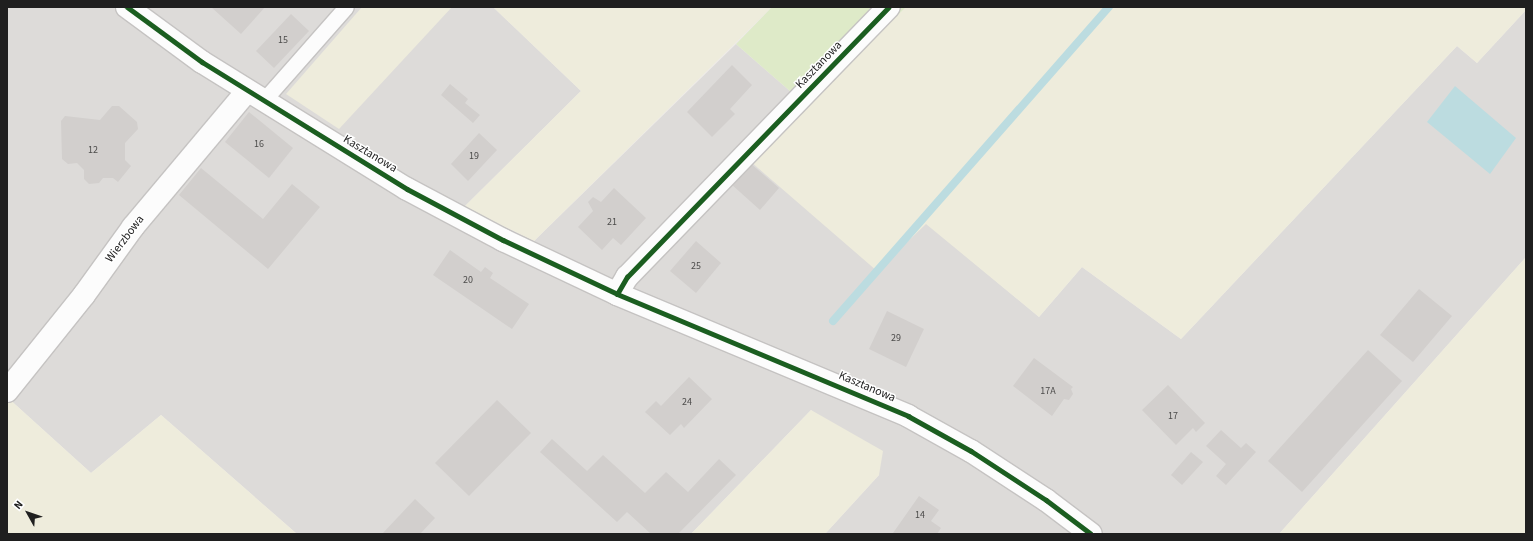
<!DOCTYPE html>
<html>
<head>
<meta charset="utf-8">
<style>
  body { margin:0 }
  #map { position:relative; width:1533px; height:541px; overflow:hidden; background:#eeebe8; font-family:"Source Sans 3",sans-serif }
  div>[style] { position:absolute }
  .residential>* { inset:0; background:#dddbd9 }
  .farmland>* { inset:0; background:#eeecdc }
  .grass>* { inset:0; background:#deeac8 }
  .water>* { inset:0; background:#bcdce0 }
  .stream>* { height:8px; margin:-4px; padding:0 4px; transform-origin:4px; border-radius:4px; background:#bcdce0 }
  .building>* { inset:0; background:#d2cfcd }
  .roads { filter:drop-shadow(1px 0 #c5c3c2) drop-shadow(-1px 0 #c5c3c2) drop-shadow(0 1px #c5c3c2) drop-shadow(0 -1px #c5c3c2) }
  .service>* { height:15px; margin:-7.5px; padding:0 7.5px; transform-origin:7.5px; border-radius:7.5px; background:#fcfcfc }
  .minor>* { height:22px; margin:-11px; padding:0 11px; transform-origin:11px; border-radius:11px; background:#fcfcfc }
  .cycleway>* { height:5px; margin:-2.5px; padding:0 2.5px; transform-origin:2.5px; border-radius:2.5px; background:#1b5e20 }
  span { translate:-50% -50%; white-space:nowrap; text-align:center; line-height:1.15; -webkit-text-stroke:3px #fff; paint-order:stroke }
  .number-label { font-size:10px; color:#4c4b4a }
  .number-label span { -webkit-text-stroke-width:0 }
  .street-label { font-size:12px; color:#1f1f1f }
  .frame { position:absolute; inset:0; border:8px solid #1f1f1f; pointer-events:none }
  .north { position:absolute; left:8px; top:493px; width:40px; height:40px; -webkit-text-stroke:3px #fff; paint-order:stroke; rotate:310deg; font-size:11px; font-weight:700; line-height:16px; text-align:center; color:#1f1f1f }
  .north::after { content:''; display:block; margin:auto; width:14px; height:18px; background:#1f1f1f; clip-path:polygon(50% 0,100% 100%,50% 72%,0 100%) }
</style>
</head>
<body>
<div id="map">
  <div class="residential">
    <i style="clip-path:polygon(7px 7px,493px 7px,581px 91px,464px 207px,534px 241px,736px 44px,806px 105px,877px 271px,926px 223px,1039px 317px,1082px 267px,1181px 339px,1457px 46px,1477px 63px,1526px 10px,1526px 257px,1279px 534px,825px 534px,879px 475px,811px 410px,691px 534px,297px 534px,161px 415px,91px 473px,7px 397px)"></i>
  </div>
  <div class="farmland">
    <i style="clip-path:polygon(362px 7px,452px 7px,339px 129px,286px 94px)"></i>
    <i style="clip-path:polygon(493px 7px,772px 7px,534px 241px,464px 207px,581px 91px)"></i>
    <i style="clip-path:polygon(906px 7px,1526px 7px,1526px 10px,1477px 63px,1457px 46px,1181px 339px,1082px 267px,1039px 317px,926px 224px,877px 271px,750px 161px)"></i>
    <i style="clip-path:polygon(1526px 257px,1526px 534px,1279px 534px)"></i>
    <i style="clip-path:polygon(7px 397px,91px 473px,161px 415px,297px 534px,7px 534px)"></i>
    <i style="clip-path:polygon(811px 410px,883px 451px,879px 475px,825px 534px,691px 534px)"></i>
  </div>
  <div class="grass">
    <i style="clip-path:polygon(772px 7px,906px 7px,806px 105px,736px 44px)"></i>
  </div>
  <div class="water">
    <i style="clip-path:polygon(1455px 86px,1516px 138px,1490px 174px,1427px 122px)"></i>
  </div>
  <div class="stream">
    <i style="left:833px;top:321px;width:418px;rotate:-48.7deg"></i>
  </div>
  <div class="building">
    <i style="clip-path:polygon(211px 7px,265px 7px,241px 34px)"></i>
    <i style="clip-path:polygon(291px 14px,309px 31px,274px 68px,256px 51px)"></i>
    <i style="clip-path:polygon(732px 65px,752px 85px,730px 109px,735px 114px,712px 137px,687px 112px)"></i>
    <i style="clip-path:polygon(450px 84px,468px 99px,465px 103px,480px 115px,473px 123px,441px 95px)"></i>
    <i style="clip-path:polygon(112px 106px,119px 106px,137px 122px,138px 129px,125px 143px,125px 160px,131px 166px,118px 182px,113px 178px,103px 178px,99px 183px,89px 184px,84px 179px,84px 170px,77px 163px,68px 164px,62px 159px,61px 121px,65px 116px,100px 120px)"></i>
    <i style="clip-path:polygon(249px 112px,293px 148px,269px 178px,225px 142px)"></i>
    <i style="clip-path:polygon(479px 133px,497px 150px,468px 181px,451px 164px)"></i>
    <i style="clip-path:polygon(750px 163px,779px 188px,760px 210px,731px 184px)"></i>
    <i style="clip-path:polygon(201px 168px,263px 219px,292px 184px,320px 207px,268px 269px,179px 195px)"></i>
    <i style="clip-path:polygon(614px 188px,646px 218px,621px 245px,613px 238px,602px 250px,578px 227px,593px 211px,588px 202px,593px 197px,601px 202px)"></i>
    <i style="clip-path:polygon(696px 241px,721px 263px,696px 293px,670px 271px)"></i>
    <i style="clip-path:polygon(450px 250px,481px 272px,485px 267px,493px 273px,490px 278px,529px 304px,512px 329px,433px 275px)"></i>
    <i style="clip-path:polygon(1419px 289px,1452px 316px,1413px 362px,1380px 335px)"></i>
    <i style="clip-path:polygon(887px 311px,924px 329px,906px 367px,869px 349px)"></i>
    <i style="clip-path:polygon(1368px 350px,1402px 381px,1302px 492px,1268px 461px)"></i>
    <i style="clip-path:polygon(1034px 358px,1073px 387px,1071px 389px,1073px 394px,1069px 400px,1064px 399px,1052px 416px,1013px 386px)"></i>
    <i style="clip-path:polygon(689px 377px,712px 399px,684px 428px,681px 424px,670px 435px,645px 412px,656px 401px,661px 406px)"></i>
    <i style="clip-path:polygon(1168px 385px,1205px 423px,1196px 432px,1193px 428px,1176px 445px,1142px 410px)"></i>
    <i style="clip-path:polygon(497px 400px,531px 433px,469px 496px,435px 463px)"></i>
    <i style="clip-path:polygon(1221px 430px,1241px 448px,1246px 443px,1256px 452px,1226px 485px,1216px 476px,1226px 464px,1206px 446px)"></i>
    <i style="clip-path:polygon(552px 439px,587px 471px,603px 455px,645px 493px,666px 472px,688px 492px,719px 459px,736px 475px,678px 534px,651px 534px,627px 512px,617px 522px,540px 452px)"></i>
    <i style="clip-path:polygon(1191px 452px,1203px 462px,1182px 485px,1171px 475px)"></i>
    <i style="clip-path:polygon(919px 496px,939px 510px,931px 521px,941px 528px,937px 534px,895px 534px,893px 533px)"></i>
    <i style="clip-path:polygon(415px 499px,435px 518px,420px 534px,382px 534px)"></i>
  </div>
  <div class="roads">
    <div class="service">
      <i style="left:263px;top:101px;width:125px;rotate:-48.6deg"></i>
    </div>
    <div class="minor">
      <i style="left:127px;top:7px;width:93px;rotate:36.3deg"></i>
      <i style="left:202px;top:62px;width:241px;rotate:31.8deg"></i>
      <i style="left:407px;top:189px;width:109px;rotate:28deg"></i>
      <i style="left:503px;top:240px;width:126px;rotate:25.3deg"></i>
      <i style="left:617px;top:294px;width:316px;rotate:22.7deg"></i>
      <i style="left:908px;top:416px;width:72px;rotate:29.1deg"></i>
      <i style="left:971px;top:451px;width:90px;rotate:33.2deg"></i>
      <i style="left:1046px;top:500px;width:56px;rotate:37.1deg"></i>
      <i style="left:617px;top:294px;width:20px;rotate:-60deg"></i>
      <i style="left:627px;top:277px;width:376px;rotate:-45.9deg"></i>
      <i style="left:7px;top:391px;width:123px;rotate:-51.3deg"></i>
      <i style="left:84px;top:295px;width:84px;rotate:-54.2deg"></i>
      <i style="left:133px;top:227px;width:177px;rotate:-50deg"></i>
    </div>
  </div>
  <div class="cycleway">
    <i style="left:127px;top:7px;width:93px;rotate:36.3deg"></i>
    <i style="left:202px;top:62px;width:241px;rotate:31.8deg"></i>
    <i style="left:407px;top:189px;width:109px;rotate:28deg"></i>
    <i style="left:503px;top:240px;width:126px;rotate:25.3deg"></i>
    <i style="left:617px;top:294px;width:316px;rotate:22.7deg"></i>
    <i style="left:908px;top:416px;width:72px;rotate:29.1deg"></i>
    <i style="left:971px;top:451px;width:90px;rotate:33.2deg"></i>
    <i style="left:1046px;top:500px;width:56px;rotate:37.1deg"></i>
    <i style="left:617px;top:294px;width:20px;rotate:-60deg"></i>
    <i style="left:627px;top:277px;width:376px;rotate:-45.9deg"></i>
  </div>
  <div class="number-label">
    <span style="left:283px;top:41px">15</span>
    <span style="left:259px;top:145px">16</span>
    <span style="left:93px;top:151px">12</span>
    <span style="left:474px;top:157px">19</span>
    <span style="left:612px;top:223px">21</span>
    <span style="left:696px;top:267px">25</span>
    <span style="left:468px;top:281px">20</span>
    <span style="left:896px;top:339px">29</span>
    <span style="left:1048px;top:392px">17A</span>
    <span style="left:687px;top:403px">24</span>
    <span style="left:1173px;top:417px">17</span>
    <span style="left:920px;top:516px">14</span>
  </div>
  <div class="street-label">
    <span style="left:819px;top:65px;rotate:-46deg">Kasztanowa</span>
    <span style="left:370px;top:154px;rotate:31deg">Kasztanowa</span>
    <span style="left:125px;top:239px;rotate:-53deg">Wierzbowa</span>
    <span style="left:867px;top:387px;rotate:23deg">Kasztanowa</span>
  </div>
  <div class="frame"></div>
  <div class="north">N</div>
</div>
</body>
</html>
